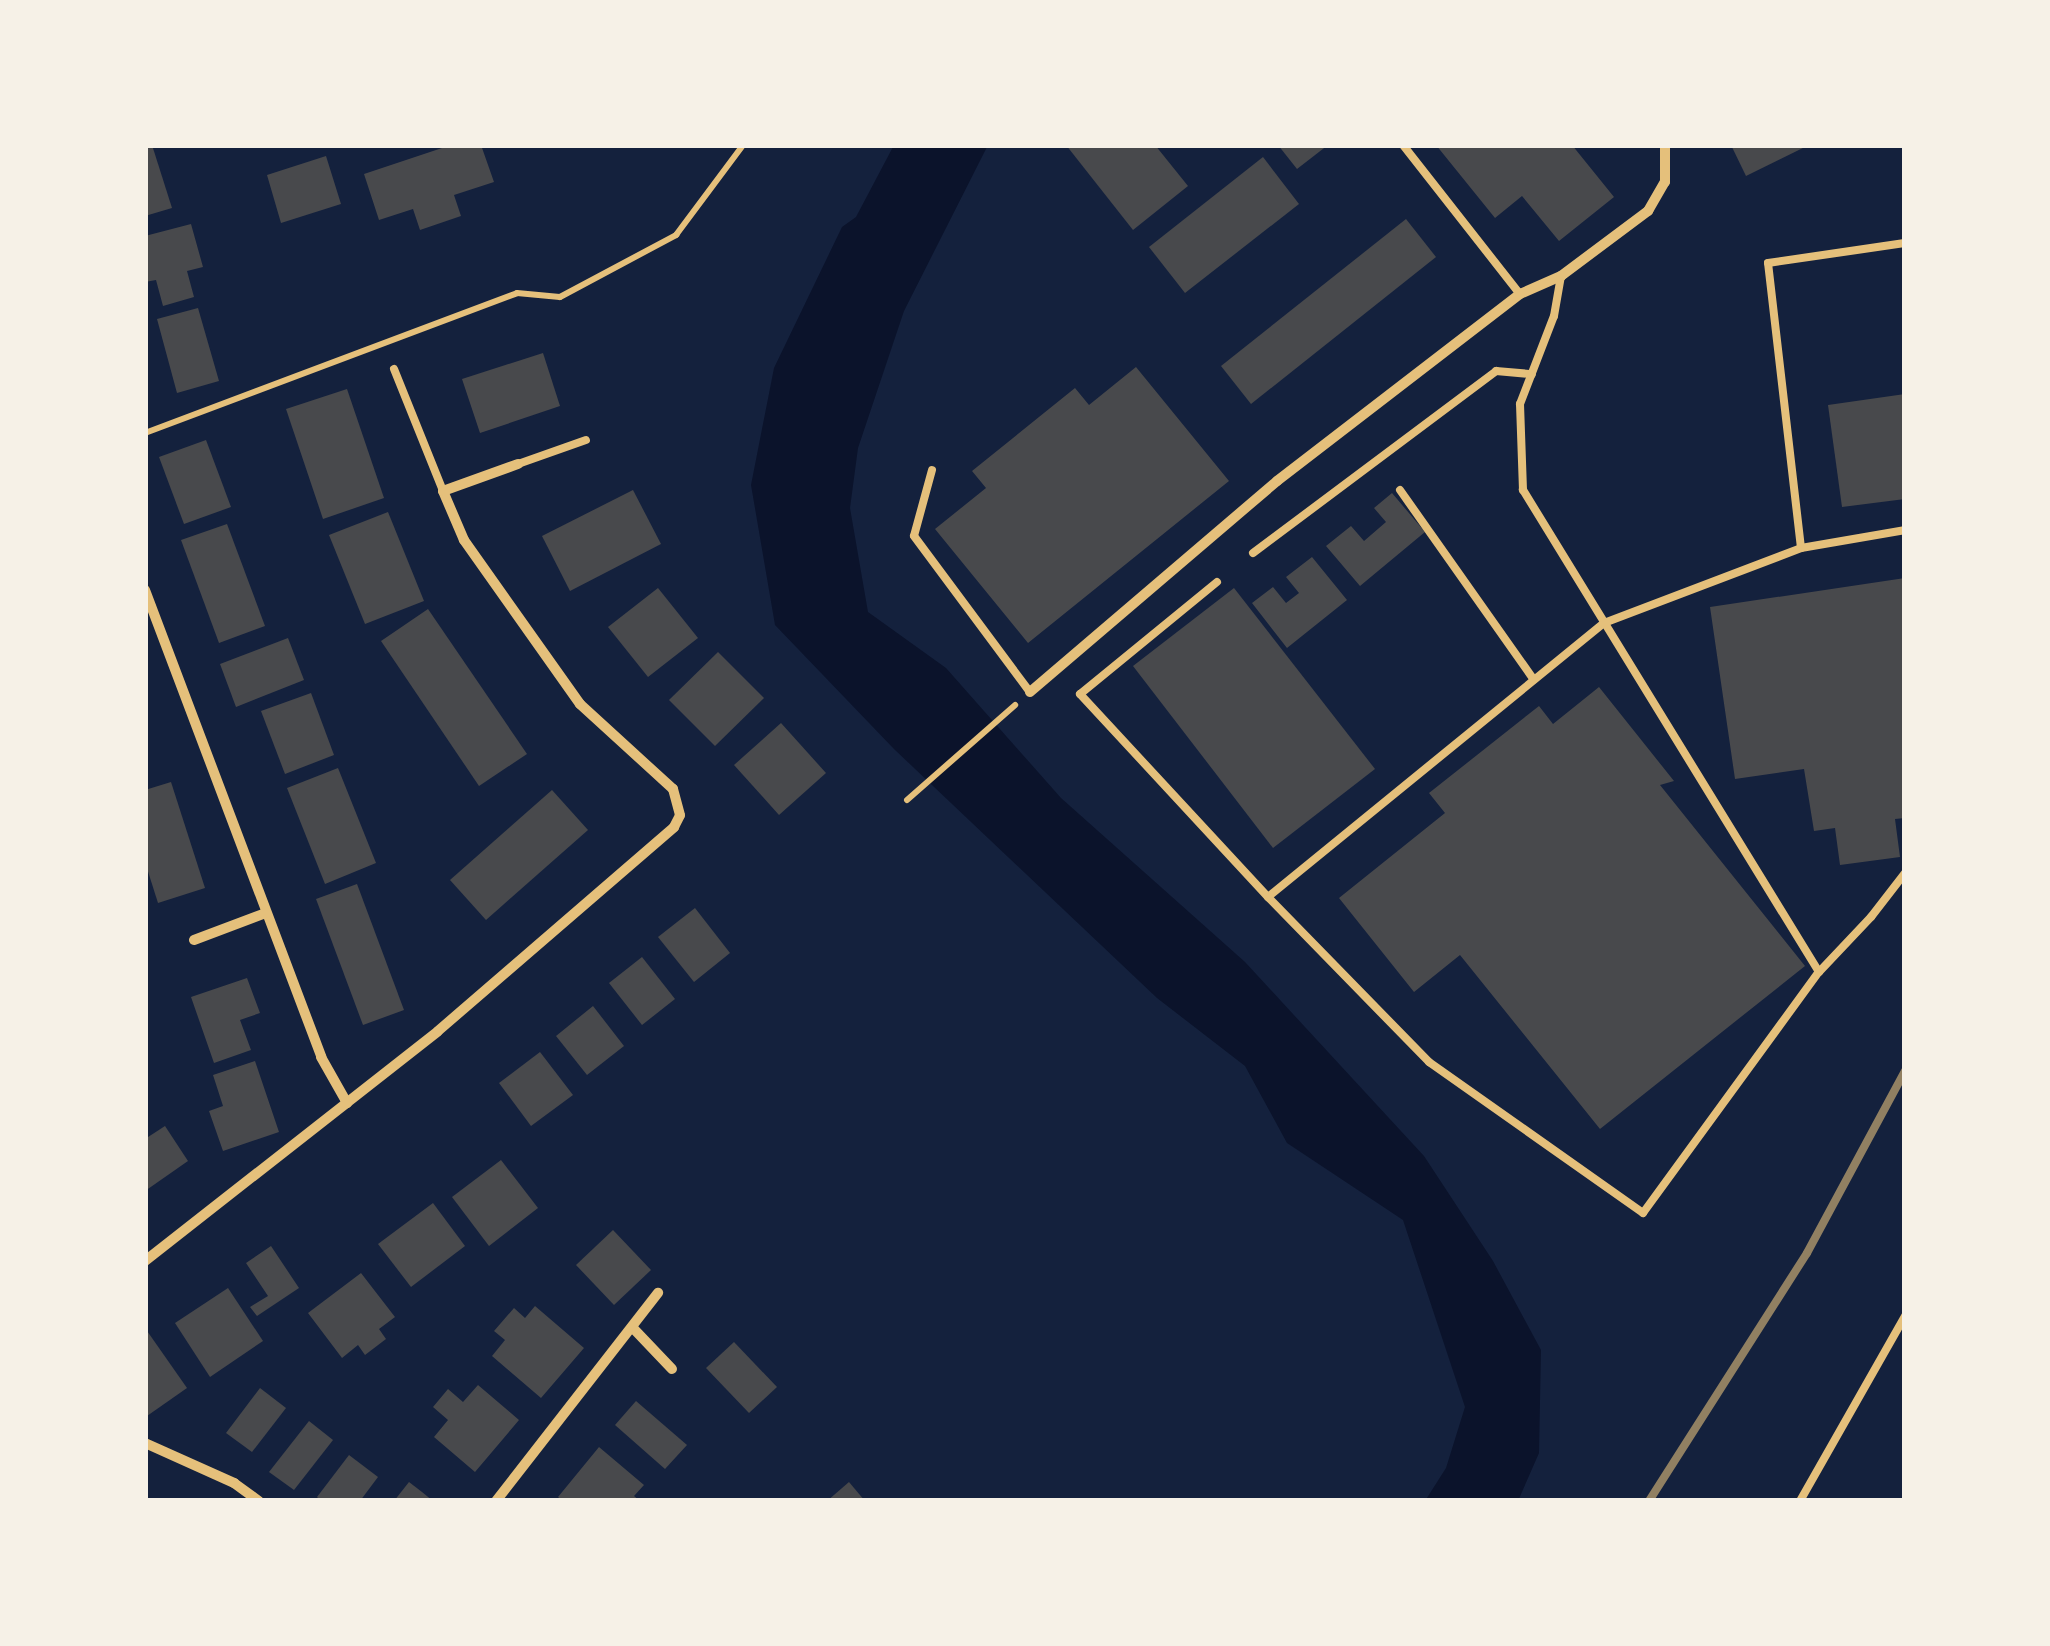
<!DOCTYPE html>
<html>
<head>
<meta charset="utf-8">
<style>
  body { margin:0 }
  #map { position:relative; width:2050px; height:1646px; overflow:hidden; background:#14213d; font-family:"Source Sans 3",sans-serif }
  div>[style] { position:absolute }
  .water>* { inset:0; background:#0b132b }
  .building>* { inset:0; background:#48494c }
  .path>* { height:6px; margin:-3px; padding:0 3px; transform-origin:3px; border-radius:3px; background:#e5c07b }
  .service>* { height:8px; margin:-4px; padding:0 4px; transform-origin:4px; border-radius:4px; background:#e5c07b }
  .minor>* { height:10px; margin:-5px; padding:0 5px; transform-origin:5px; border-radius:5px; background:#e5c07b }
  .rail>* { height:8px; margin:-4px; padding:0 4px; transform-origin:4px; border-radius:4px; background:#918062 }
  span { translate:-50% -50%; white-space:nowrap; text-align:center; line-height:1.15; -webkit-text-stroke:8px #f6f1e7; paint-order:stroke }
  .frame { position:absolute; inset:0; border:148px solid #f6f1e7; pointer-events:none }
</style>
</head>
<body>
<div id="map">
  <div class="water">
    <i style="clip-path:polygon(894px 145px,988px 145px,904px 311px,858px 448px,850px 508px,868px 612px,946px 668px,1061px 798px,1245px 962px,1424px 1156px,1493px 1261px,1541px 1350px,1539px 1453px,1518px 1501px,1425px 1501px,1446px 1468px,1465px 1407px,1403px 1220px,1287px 1143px,1245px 1066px,1157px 998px,894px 749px,775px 625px,751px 485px,774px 368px,842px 227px,856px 217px)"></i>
  </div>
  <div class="building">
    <i style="clip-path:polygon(152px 145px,172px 208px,145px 216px,145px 148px)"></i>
    <i style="clip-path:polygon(451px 145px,481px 145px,494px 182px,454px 195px,461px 216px,420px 230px,413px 209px,379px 220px,364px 174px)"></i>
    <i style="clip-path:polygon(1066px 145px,1155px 145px,1188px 186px,1133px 230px)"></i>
    <i style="clip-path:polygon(1278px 145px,1328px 145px,1297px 169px)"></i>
    <i style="clip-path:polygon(1436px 145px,1572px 145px,1614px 197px,1559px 241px,1522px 196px,1495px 218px)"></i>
    <i style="clip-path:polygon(1731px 145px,1809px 145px,1746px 176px)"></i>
    <i style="clip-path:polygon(326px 156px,341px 204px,281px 223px,267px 175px)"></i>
    <i style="clip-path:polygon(1263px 157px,1299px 204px,1185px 293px,1149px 247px)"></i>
    <i style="clip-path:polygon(1406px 219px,1436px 257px,1251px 404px,1221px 366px)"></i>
    <i style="clip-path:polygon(191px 224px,203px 267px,187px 271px,194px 297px,163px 306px,156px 280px,145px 282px,145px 236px)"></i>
    <i style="clip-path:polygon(198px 308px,219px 381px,177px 393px,157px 319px)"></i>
    <i style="clip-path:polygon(543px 353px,560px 406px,480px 433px,462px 379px)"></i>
    <i style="clip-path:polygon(1136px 367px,1229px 481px,1028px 643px,935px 529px,986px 488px,972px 471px,1075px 388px,1089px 405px)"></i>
    <i style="clip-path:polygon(347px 389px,384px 498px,323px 519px,286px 409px)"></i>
    <i style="clip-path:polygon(1905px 394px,1905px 499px,1842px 507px,1828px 405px)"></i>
    <i style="clip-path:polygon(206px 440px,231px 507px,184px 524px,159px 457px)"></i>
    <i style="clip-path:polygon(633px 490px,661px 544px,570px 591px,542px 536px)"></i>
    <i style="clip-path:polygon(1392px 493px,1425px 532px,1360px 586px,1326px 546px,1351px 526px,1364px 541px,1386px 522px,1374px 508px)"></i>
    <i style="clip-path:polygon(388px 512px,424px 601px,365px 624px,329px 535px)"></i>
    <i style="clip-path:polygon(227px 524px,265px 626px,219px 643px,181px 540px)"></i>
    <i style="clip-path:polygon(1312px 557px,1347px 600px,1287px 648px,1252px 603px,1273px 587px,1286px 603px,1299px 593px,1286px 577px)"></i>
    <i style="clip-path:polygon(1905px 578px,1905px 818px,1895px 819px,1900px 857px,1840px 865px,1835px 828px,1814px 831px,1804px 769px,1735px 779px,1710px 607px)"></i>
    <i style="clip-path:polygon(658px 588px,698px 638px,648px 677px,608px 627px)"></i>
    <i style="clip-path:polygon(1234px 588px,1375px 769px,1273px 848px,1133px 666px)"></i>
    <i style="clip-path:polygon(428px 609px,527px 754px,479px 786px,381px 641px)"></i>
    <i style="clip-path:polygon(288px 638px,304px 680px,236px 707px,220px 664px)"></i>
    <i style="clip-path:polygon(718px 652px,764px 698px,715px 746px,669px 700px)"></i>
    <i style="clip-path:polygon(1599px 687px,1674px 781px,1660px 785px,1805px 966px,1600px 1129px,1460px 955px,1414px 992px,1339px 898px,1445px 813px,1429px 793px,1539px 706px,1553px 724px)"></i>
    <i style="clip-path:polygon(311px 693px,334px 755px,285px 774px,261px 711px)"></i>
    <i style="clip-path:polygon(781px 723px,826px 773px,779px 815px,734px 765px)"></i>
    <i style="clip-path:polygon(338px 768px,376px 863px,325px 884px,287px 788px)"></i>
    <i style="clip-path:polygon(171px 782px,205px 888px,158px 903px,145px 862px,145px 790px)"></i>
    <i style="clip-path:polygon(552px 790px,588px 830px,486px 920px,450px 880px)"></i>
    <i style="clip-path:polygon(357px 884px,404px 1010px,363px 1025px,316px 899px)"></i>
    <i style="clip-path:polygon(695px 908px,730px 953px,694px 982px,658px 937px)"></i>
    <i style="clip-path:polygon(642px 957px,675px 999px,642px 1025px,609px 983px)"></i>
    <i style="clip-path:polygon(247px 978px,260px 1013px,240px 1020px,251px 1050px,214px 1063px,191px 997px)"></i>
    <i style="clip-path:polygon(593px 1006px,624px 1046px,587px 1075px,556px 1036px)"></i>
    <i style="clip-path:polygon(540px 1052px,573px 1095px,531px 1126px,499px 1083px)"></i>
    <i style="clip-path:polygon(255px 1061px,279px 1132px,223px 1151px,209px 1111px,223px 1106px,213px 1075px)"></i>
    <i style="clip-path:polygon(165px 1126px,188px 1161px,145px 1191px,145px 1139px)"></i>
    <i style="clip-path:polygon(501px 1160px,538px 1208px,489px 1246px,452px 1197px)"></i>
    <i style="clip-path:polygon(433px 1203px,465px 1246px,411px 1287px,378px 1244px)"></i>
    <i style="clip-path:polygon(613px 1230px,651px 1270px,614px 1305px,576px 1265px)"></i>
    <i style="clip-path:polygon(271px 1246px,299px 1288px,257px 1316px,250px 1307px,268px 1296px,246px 1263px)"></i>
    <i style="clip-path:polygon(361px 1273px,395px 1317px,379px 1329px,386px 1339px,365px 1355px,358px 1345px,342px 1358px,308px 1313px)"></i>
    <i style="clip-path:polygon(228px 1288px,263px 1341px,210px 1377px,175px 1323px)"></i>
    <i style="clip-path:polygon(535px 1306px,584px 1348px,541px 1398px,492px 1356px,505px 1340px,494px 1331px,514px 1308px,525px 1318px)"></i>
    <i style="clip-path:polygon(145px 1328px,187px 1388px,147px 1416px,145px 1413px)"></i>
    <i style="clip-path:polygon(734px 1342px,777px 1387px,749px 1413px,706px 1368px)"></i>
    <i style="clip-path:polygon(478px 1385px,519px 1420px,475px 1472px,434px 1437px,448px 1420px,433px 1407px,448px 1389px,463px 1402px)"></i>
    <i style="clip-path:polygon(260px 1388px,286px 1408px,252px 1452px,226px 1433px)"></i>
    <i style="clip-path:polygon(636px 1401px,687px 1445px,665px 1469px,615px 1425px)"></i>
    <i style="clip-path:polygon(309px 1421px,333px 1440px,294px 1490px,269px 1472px)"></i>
    <i style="clip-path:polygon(599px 1447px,644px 1485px,634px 1496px,640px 1501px,563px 1501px,558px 1497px)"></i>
    <i style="clip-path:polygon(349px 1455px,378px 1477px,360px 1501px,321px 1501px,317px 1497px)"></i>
    <i style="clip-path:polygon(409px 1482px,422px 1492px,433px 1501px,394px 1501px)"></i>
    <i style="clip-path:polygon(849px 1482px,865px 1501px,827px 1501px)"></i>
  </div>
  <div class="path">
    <i style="left:145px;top:433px;width:397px;rotate:-20.6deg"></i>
    <i style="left:517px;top:293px;width:43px;rotate:5.3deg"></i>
    <i style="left:560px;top:297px;width:132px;rotate:-28.1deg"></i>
    <i style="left:676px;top:235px;width:112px;rotate:-53.3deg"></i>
    <i style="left:907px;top:800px;width:144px;rotate:-41.3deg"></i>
  </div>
  <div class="service">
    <i style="left:1403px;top:145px;width:189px;rotate:51.9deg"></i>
    <i style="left:394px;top:369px;width:131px;rotate:68.1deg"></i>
    <i style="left:518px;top:464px;width:72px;rotate:-19.4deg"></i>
    <i style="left:932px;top:470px;width:68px;rotate:105.3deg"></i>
    <i style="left:914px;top:536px;width:194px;rotate:53.4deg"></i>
    <i style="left:1400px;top:490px;width:232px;rotate:54.8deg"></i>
    <i style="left:1801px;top:548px;width:106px;rotate:-9.8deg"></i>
    <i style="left:1253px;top:553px;width:304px;rotate:-36.8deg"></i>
    <i style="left:1496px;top:371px;width:36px;rotate:5deg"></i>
    <i style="left:1217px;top:582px;width:177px;rotate:140.7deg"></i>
    <i style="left:1080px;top:694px;width:277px;rotate:47.2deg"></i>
    <i style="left:1268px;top:897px;width:231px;rotate:45.7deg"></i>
    <i style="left:1429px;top:1062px;width:262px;rotate:35.2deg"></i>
    <i style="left:1643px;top:1213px;width:298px;rotate:-53.9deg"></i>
    <i style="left:1819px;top:972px;width:566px;rotate:-121.55deg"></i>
    <i style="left:1523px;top:490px;width:86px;rotate:-92deg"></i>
    <i style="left:1520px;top:404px;width:94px;rotate:-68.9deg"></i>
    <i style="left:1554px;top:316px;width:41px;rotate:-80.1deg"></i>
    <i style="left:1268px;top:897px;width:434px;rotate:-39.2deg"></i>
    <i style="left:1604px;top:623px;width:211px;rotate:-20.8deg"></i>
    <i style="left:1801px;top:548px;width:287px;rotate:-96.6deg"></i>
    <i style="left:1768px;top:263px;width:138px;rotate:-8.3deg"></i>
    <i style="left:1819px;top:972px;width:76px;rotate:-46.6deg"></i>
    <i style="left:1871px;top:917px;width:56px;rotate:-52.3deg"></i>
    <i style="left:1800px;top:1501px;width:213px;rotate:-60.4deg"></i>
  </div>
  <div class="minor">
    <i style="left:145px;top:590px;width:499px;rotate:69.3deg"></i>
    <i style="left:321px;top:1057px;width:53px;rotate:60.5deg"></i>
    <i style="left:1030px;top:692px;width:325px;rotate:-40.5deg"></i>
    <i style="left:1277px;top:481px;width:307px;rotate:-37.6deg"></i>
    <i style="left:1520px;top:294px;width:45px;rotate:-23.7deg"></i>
    <i style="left:1561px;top:276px;width:109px;rotate:-36.8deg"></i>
    <i style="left:1648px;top:211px;width:34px;rotate:-60deg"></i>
    <i style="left:1665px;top:182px;width:37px;rotate:-90deg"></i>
    <i style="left:194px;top:940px;width:77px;rotate:-20.6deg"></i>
    <i style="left:145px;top:1261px;width:372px;rotate:-38.1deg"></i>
    <i style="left:438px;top:1031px;width:312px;rotate:-40.8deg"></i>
    <i style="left:674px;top:827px;width:13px;rotate:-63deg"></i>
    <i style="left:680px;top:815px;width:27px;rotate:-105deg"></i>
    <i style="left:673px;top:789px;width:126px;rotate:-137.6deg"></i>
    <i style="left:580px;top:704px;width:201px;rotate:-125.3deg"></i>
    <i style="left:464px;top:540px;width:53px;rotate:-113.2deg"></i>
    <i style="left:443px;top:491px;width:80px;rotate:-19.8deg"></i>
    <i style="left:632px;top:1327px;width:58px;rotate:46.4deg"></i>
    <i style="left:145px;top:1443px;width:98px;rotate:24.2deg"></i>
    <i style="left:234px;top:1483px;width:31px;rotate:36deg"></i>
    <i style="left:496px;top:1501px;width:264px;rotate:-52.1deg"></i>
  </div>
  <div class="rail">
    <i style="left:1649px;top:1501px;width:294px;rotate:-57.5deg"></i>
    <i style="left:1807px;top:1253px;width:207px;rotate:-61.7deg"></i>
  </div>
  <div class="frame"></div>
</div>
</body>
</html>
